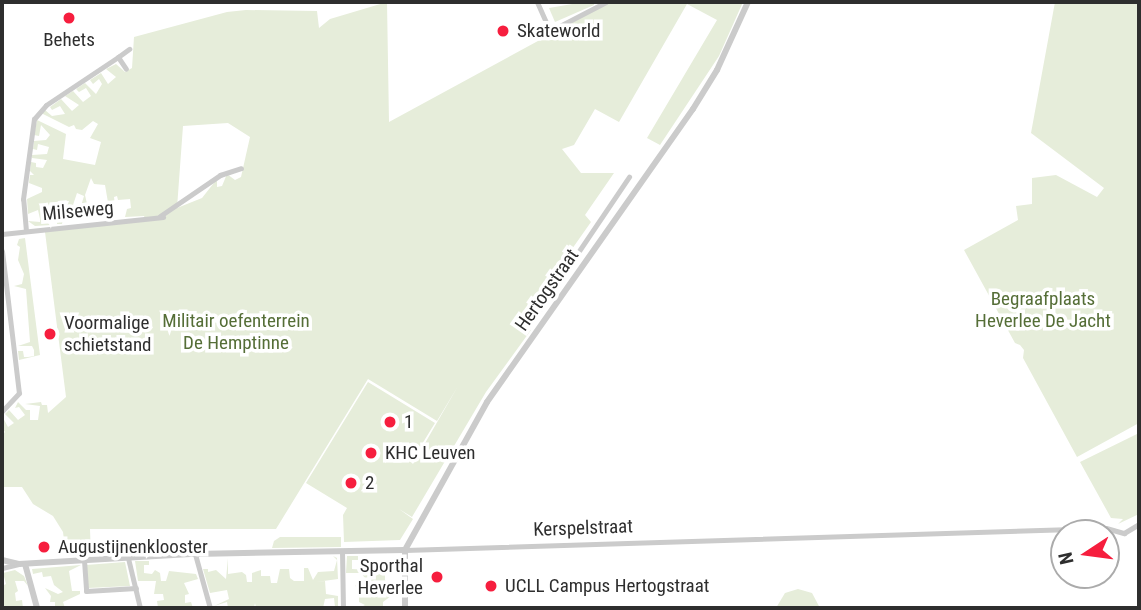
<!DOCTYPE html>
<html>
<head>
<meta charset="utf-8">
<style>
  body { margin:0 }
  #map { position:relative; width:1141px; height:610px; overflow:hidden; background:#fff; font-family:"Roboto Condensed",sans-serif }
  div>[style] { position:absolute }
  .green>* { inset:0; background:#e6edda }
  .minor>* { height:5px; margin:-2.5px; padding:0 2.5px; transform-origin:2.5px; border-radius:2.5px; background:#cbcbcb }
  .tertiary>* { height:6px; margin:-3px; padding:0 3px; transform-origin:3px; border-radius:3px; background:#cbcbcb }
  .dots>* { width:19px; height:19px; translate:-50% -50%; box-sizing:border-box; border:4px solid #fff; border-radius:50% }
  span { translate:-50% -50%; white-space:nowrap; text-align:center; line-height:1.15; -webkit-text-stroke:7px #fff; paint-order:stroke }
  .poi-label { font-size:19px; color:#2e2e2e }
  .left { translate:0 -50%; text-align:left }
  .right { translate:-100% -50%; text-align:right }
  .street-label { font-size:19px; color:#2e2e2e }
  .park-label { font-size:19px; color:#556e37 }
  .frame { position:absolute; inset:0; border:4px solid #2e2e2e; pointer-events:none }
  .north { position:absolute; left:1050px; top:519px; width:70px; height:70px; box-sizing:border-box; background:#fff; border:2px solid #ababab; border-radius:50%; rotate:257deg; font-size:19px; font-weight:700; line-height:28px; text-align:center; color:#2e2e2e }
  .north::after { content:''; display:block; margin:auto; width:24px; height:32px; background:#f61e3e; clip-path:polygon(50% 0,100% 100%,50% 72%,0 100%) }
</style>
</head>
<body>
<div id="map">
  <div class="green">
    <i style="clip-path:polygon(evenodd,387px 2px,389px 122px,606px 4px,743px 2px,719px 56px,660px 145px,647px 138px,717px 20px,687px 4px,619px 122px,595px 109px,574px 145px,562px 149px,581px 173px,614px 173px,585px 215px,591px 222px,522px 320px,531px 330px,486px 392px,412px 517px,399px 509px,413px 519px,400px 540px,344px 542px,343px 515px,347px 508px,306px 483px,368px 382px,435px 423px,411px 462px,413px 464px,458px 386px,437px 421px,368px 379px,276px 529px,90px 529px,91px 556px,66px 556px,63px 532px,53px 516px,33px 504px,22px 487px,2px 487px,2px 435px,5px 432px,2px 428px,2px 416px,8px 427px,14px 423px,5px 414px,9px 410px,18px 420px,25px 415px,19px 407px,15px 408px,18px 402px,26px 410px,30px 410px,30px 420px,38px 420px,40px 406px,25px 404px,41px 402px,42px 405px,47px 405px,48px 413px,66px 397px,45px 232px,145px 219px,144px 216px,125px 217px,127px 209px,131px 208px,130px 199px,118px 200px,117px 196px,114px 197px,116px 215px,111px 220px,105px 185px,94px 184px,91px 178px,85px 195px,88px 208px,80px 209px,84px 196px,77px 193px,73px 205px,67px 206px,69px 201px,66px 201px,62px 224px,57px 224px,57px 220px,61px 219px,60px 211px,52px 208px,45px 209px,46px 222px,51px 225px,35px 226px,28px 221px,40px 222px,40px 219px,38px 210px,28px 214px,27px 199px,42px 192px,42px 188px,29px 183px,30px 175px,34px 175px,30px 171px,31px 162px,36px 163px,36px 167px,43px 168px,47px 160px,32px 158px,32px 155px,47px 154px,49px 147px,38px 144px,37px 150px,33px 149px,34px 141px,46px 140px,50px 135px,41px 125px,39px 136px,34px 135px,37px 120px,66px 134px,63px 159px,95px 165px,101px 142px,90px 138px,98px 124px,93px 121px,82px 130px,76px 129px,74px 125px,69px 127px,41px 113px,45px 110px,52px 116px,65px 114px,60px 106px,52px 110px,50px 107px,61px 99px,72px 111px,79px 105px,65px 96px,73px 91px,83px 102px,91px 96px,86px 88px,79px 92px,76px 89px,85px 83px,96px 94px,102px 84px,99px 79px,93px 84px,90px 80px,101px 73px,108px 84px,116px 77px,106px 69px,116px 64px,125px 72px,132px 68px,134px 37px,227px 12px,246px 10px,317px 11px,319px 28px,330px 19px,387px 2px,228px 123px,250px 137px,241px 177px,235px 180px,227px 174px,222px 186px,217px 187px,217px 179px,202px 198px,177px 208px,183px 126px,228px 123px)"></i>
    <i style="clip-path:polygon(584px 2px,594px 2px,594px 5px,555px 22px,549px 8px)"></i>
    <i style="clip-path:polygon(1055px 2px,1139px 2px,1139px 423px,1077px 457px,1023px 358px,1024px 350px,1020px 345px,1015px 343px,964px 250px,1018px 220px,1016px 206px,1032px 204px,1032px 178px,1056px 175px,1097px 197px,1104px 188px,1031px 133px)"></i>
    <i style="clip-path:polygon(25px 238px,40px 355px,19px 360px,18px 351px,23px 351px,24px 357px,28px 357px,34px 356px,34px 350px,32px 346px,18px 346px,30px 342px,26px 289px,14px 286px,22px 284px,24px 274px,18px 260px,20px 247px,17px 245px,19px 239px)"></i>
    <i style="clip-path:polygon(1137px 434px,1139px 514px,1118px 524px,1123px 519px,1111px 518px,1080px 462px)"></i>
    <i style="clip-path:polygon(280px 537px,341px 537px,341px 547px,272px 548px,274px 541px)"></i>
    <i style="clip-path:polygon(333px 556px,337px 558px,338px 579px,316px 582px,325px 581px,326px 594px,338px 596px,338px 607px,335px 607px,334px 598px,325px 599px,323px 608px,256px 608px,255px 603px,254px 608px,228px 608px,227px 602px,214px 606px,229px 599px,227px 590px,210px 593px,203px 569px,208px 569px,208px 572px,216px 570px,226px 579px,228px 558px,228px 574px,242px 572px,246px 575px,247px 582px,252px 582px,252px 573px,261px 570px,261px 576px,270px 576px,271px 583px,277px 583px,280px 569px,289px 569px,290px 578px,294px 581px,304px 581px,304px 568px,308px 568px,313px 580px,318px 572px,334px 571px,337px 560px)"></i>
    <i style="clip-path:polygon(347px 556px,358px 556px,358px 560px,352px 560px,352px 569px,369px 570px,369px 573px,375px 573px,375px 568px,385px 566px,385px 580px,389px 585px,384px 588px,385px 595px,391px 596px,383px 602px,383px 607px,387px 608px,359px 608px,365px 605px,359px 602px,359px 589px,355px 586px,359px 580px,365px 578px,361px 573px,346px 573px)"></i>
    <i style="clip-path:polygon(135px 561px,149px 561px,149px 565px,144px 565px,144px 573px,152px 574px,155px 570px,160px 573px,161px 581px,166px 581px,169px 571px,196px 574px,198px 579px,184px 583px,189px 594px,185px 595px,185px 603px,191px 602px,193px 608px,158px 608px,157px 601px,164px 600px,163px 594px,154px 594px,156px 581px,138px 581px)"></i>
    <i style="clip-path:polygon(125px 562px,130px 586px,88px 588px,86px 565px)"></i>
    <i style="clip-path:polygon(81px 565px,69px 571px,72px 591px,80px 591px,80px 594px,63px 602px,65px 608px,55px 608px,55px 602px,50px 602px,51px 596px,45px 588px,58px 594px,63px 592px,54px 585px,51px 576px,43px 577px,42px 572px,33px 574px,32px 569px)"></i>
    <i style="clip-path:polygon(15px 570px,24px 576px,28px 586px,24px 581px,15px 581px,18px 591px,15px 593px,16px 601px,22px 600px,23px 608px,2px 608px,2px 586px,6px 584px,3px 573px)"></i>
    <i style="clip-path:polygon(798px 589px,812px 593px,820px 608px,776px 608px,785px 593px)"></i>
  </div>
  <div class="minor">
    <i style="left:537px;top:2px;width:32px;rotate:66deg"></i>
    <i style="left:550px;top:31px;width:63px;rotate:-27.4deg"></i>
    <i style="left:118px;top:57px;width:14px;rotate:-36deg"></i>
    <i style="left:160px;top:216px;width:73px;rotate:-34.3deg"></i>
    <i style="left:220px;top:175px;width:22px;rotate:-18deg"></i>
    <i style="left:26px;top:231px;width:32px;rotate:-95deg"></i>
    <i style="left:23px;top:199px;width:81px;rotate:-82.2deg"></i>
    <i style="left:34px;top:119px;width:18px;rotate:-49deg"></i>
    <i style="left:46px;top:105px;width:87px;rotate:-33.7deg"></i>
    <i style="left:118px;top:57px;width:14px;rotate:56deg"></i>
    <i style="left:2px;top:234px;width:162px;rotate:-6deg"></i>
    <i style="left:2px;top:251px;width:143px;rotate:83.2deg"></i>
    <i style="left:19px;top:393px;width:25px;rotate:133deg"></i>
    <i style="left:529px;top:325px;width:179px;rotate:-56deg"></i>
    <i style="left:405px;top:550px;width:701px;rotate:-1.8deg"></i>
    <i style="left:1106px;top:528px;width:19px;rotate:16deg"></i>
    <i style="left:1124px;top:533px;width:17px;rotate:-31deg"></i>
    <i style="left:342px;top:551px;width:57px;rotate:89deg"></i>
    <i style="left:195px;top:554px;width:56px;rotate:74.5deg"></i>
    <i style="left:128px;top:558px;width:51px;rotate:76.5deg"></i>
    <i style="left:84px;top:560px;width:31px;rotate:86deg"></i>
    <i style="left:86px;top:591px;width:50px;rotate:-3.4deg"></i>
    <i style="left:2px;top:568px;width:17px;rotate:-13deg"></i>
  </div>
  <div class="tertiary">
    <i style="left:2px;top:560px;width:17px;rotate:13deg"></i>
    <i style="left:19px;top:564px;width:176px;rotate:-3.3deg"></i>
    <i style="left:195px;top:554px;width:210px;rotate:-1.1deg"></i>
    <i style="left:25px;top:564px;width:46px;rotate:74.7deg"></i>
    <i style="left:405px;top:608px;width:58px;rotate:-90deg"></i>
    <i style="left:405px;top:550px;width:169px;rotate:-61deg"></i>
    <i style="left:487px;top:402px;width:358px;rotate:-54.9deg"></i>
    <i style="left:693px;top:109px;width:46px;rotate:-58.4deg"></i>
    <i style="left:717px;top:70px;width:75px;rotate:-65.5deg"></i>
  </div>
  <div class="dots">
    <i style="left:69px;top:18px;background:#f61e3e"></i>
    <i style="left:503px;top:31px;background:#f61e3e"></i>
    <i style="left:50px;top:334px;background:#f61e3e"></i>
    <i style="left:390px;top:422px;background:#f61e3e"></i>
    <i style="left:371px;top:453px;background:#f61e3e"></i>
    <i style="left:351px;top:483px;background:#f61e3e"></i>
    <i style="left:44px;top:547px;background:#f61e3e"></i>
    <i style="left:437px;top:577px;background:#f61e3e"></i>
    <i style="left:491px;top:586px;background:#f61e3e"></i>
  </div>
  <div class="poi-label">
    <span class="left" style="left:517px;top:31px">Skateworld</span>
    <span style="left:69px;top:40px">Behets</span>
    <span class="left" style="left:64px;top:334px">Voormalige<br>schietstand</span>
    <span class="left" style="left:404px;top:422px">1</span>
    <span class="left" style="left:385px;top:453px">KHC Leuven</span>
    <span class="left" style="left:365px;top:483px">2</span>
    <span class="left" style="left:58px;top:547px">Augustijnenklooster</span>
    <span class="right" style="left:423px;top:577px">Sporthal<br>Heverlee</span>
    <span class="left" style="left:505px;top:586px">UCLL Campus Hertogstraat</span>
  </div>
  <div class="street-label">
    <span style="left:78px;top:211px;rotate:-5deg">Milseweg</span>
    <span style="left:547px;top:290px;rotate:-55deg">Hertogstraat</span>
    <span style="left:583px;top:528px;rotate:-2deg">Kerspelstraat</span>
  </div>
  <div class="park-label">
    <span style="left:1043px;top:310px">Begraafplaats<br>Heverlee De Jacht</span>
    <span style="left:236px;top:332px">Militair oefenterrein<br>De Hemptinne</span>
  </div>
  <div class="frame"></div>
  <div class="north">N</div>
</div>
</body>
</html>
